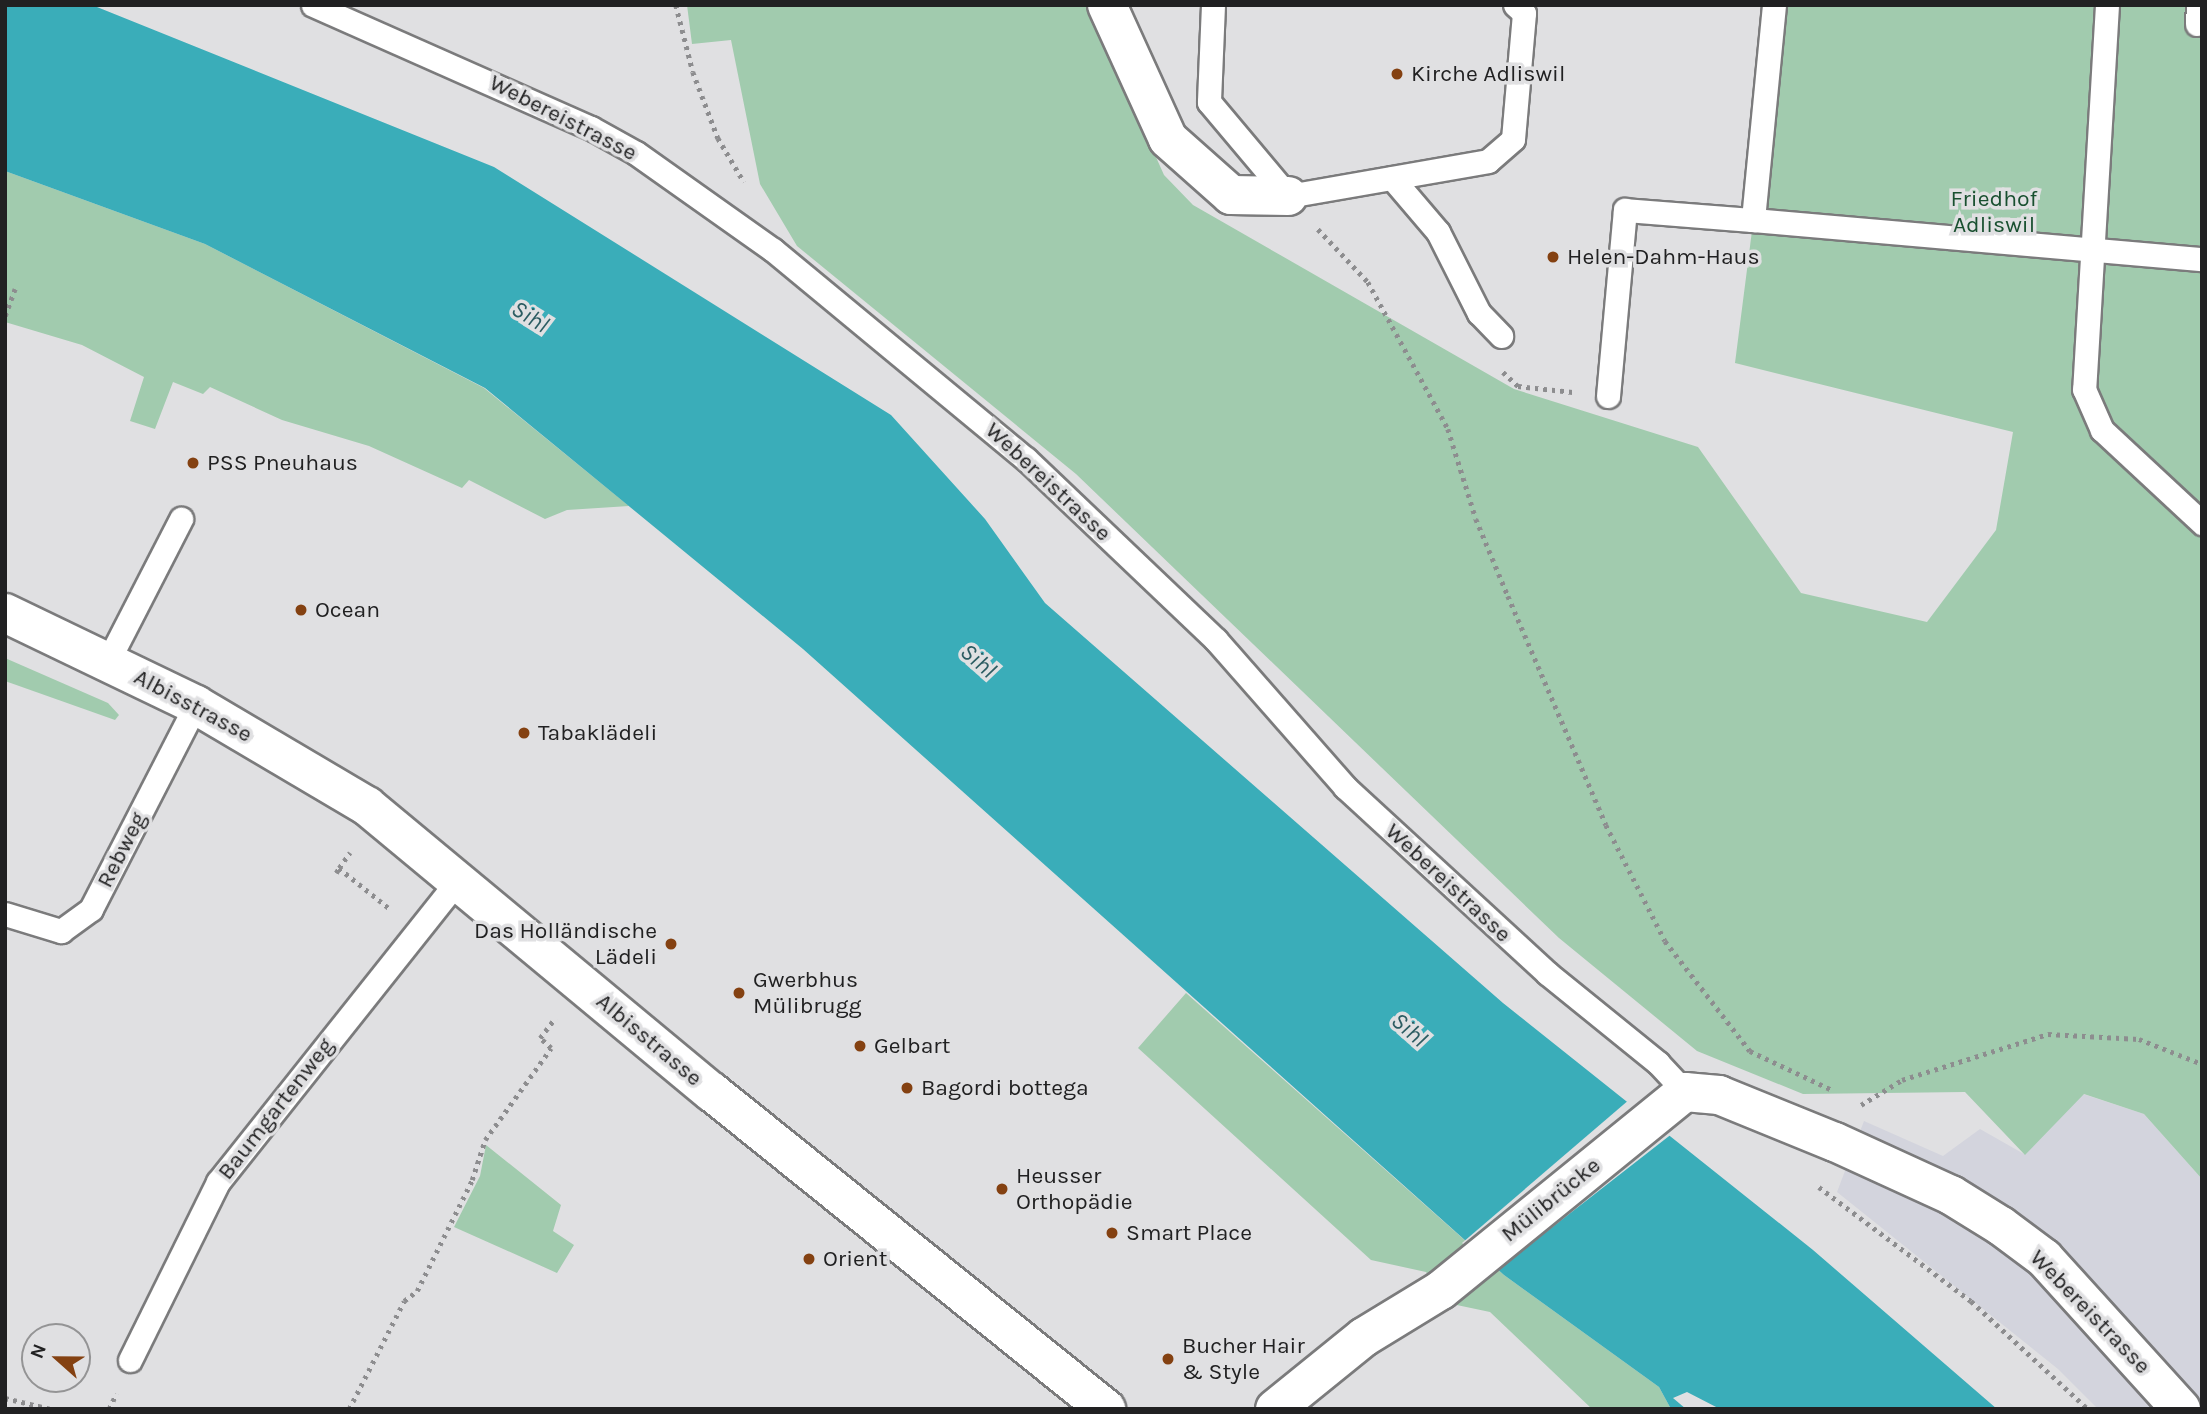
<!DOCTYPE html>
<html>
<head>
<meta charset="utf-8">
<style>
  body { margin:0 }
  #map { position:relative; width:2207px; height:1414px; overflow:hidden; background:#e0e0e2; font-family:Karla,sans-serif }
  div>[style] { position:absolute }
  .built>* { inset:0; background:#d3d4dd }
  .green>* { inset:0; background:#a1cbae }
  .water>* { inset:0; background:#3aadb9 }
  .pier>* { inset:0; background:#e0e0e2 }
  .path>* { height:4.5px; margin-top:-2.25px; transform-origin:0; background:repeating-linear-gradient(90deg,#8d8d8f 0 3.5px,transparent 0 8.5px) }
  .roads { filter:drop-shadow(2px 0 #7b7b7c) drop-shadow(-2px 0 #7b7b7c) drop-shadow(0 2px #7b7b7c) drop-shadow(0 -2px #7b7b7c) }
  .lane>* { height:23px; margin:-11.5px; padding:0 11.5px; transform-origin:11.5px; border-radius:11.5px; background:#fff }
  .street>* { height:38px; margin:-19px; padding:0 19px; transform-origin:19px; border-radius:19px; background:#fff }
  .secondary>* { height:38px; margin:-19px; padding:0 19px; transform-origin:19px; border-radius:19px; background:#fff }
  .dots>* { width:19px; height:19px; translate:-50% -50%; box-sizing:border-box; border:4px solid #e0e0e2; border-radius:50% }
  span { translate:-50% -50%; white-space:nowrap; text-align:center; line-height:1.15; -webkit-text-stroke:7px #e0e0e2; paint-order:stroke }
  .poi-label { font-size:23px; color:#212122 }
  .left { translate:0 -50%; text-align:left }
  .right { translate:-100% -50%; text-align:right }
  .street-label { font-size:23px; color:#212122 }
  .park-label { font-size:23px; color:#195030 }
  .water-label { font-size:24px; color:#2c5c62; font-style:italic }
  .frame { position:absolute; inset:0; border:7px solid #212122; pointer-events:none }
  .north { position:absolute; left:21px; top:1323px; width:70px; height:70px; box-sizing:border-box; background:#e0e0e2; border:2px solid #949495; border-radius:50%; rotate:291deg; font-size:19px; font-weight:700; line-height:28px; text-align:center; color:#212122 }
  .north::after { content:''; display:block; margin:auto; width:24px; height:32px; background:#844111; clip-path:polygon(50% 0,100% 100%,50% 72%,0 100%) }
</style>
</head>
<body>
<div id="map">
  <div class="built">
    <i style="clip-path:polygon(2083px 1094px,2144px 1114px,2202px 1179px,2202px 1409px,2098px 1409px,2058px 1369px,1837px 1192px,1864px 1121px,1943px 1156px,1980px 1129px,2024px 1154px)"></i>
  </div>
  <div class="green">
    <i style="clip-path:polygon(687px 5px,1088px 5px,1164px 175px,1193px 205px,1514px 389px,1698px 447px,1801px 593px,1927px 622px,1996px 530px,2013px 432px,1735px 363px,1781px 5px,2202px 5px,2202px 1179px,2144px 1114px,2084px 1094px,2025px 1155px,1965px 1092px,1803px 1094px,1697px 1051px,1559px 938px,1076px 474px,797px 246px,760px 184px,731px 40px,692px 44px)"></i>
    <i style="clip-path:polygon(5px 171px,205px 244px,484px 388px,629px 506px,567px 510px,545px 519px,469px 480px,462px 488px,369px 446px,282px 420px,210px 387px,203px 394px,173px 382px,155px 429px,130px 421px,144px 377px,82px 345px,5px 322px)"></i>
    <i style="clip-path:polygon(5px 658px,108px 703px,119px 715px,115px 720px,5px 681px)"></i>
    <i style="clip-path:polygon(1186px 993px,1504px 1275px,1659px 1387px,1671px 1409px,1592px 1409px,1490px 1312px,1452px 1304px,1426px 1272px,1371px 1260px,1138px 1048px)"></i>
    <i style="clip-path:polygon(486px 1145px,561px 1205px,553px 1231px,574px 1245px,557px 1273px,454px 1227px,480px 1176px)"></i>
  </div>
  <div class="water">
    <i style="clip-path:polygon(5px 5px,92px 5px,494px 167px,891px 415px,985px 519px,1045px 603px,1503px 1003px,1813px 1250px,1997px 1409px,1720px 1409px,1687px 1392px,1673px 1398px,1686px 1409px,1671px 1409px,1659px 1387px,1504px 1275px,803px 649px,485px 388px,205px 244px,5px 171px)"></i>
  </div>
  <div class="pier">
    <i style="clip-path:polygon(1630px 1099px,1673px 1133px,1495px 1272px,1462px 1243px)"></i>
  </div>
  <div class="path">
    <i style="left:676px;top:5px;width:69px;rotate:75.8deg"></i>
    <i style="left:693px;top:72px;width:71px;rotate:69.3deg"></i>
    <i style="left:718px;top:138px;width:51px;rotate:59.4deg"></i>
    <i style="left:1318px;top:229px;width:73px;rotate:46.7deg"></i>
    <i style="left:1368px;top:282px;width:167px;rotate:61.4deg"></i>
    <i style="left:1448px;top:429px;width:94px;rotate:72.7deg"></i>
    <i style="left:1476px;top:519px;width:83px;rotate:67.4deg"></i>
    <i style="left:1508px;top:596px;width:249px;rotate:66.8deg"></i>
    <i style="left:1606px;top:825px;width:130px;rotate:63deg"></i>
    <i style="left:1665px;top:941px;width:139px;rotate:52.3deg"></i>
    <i style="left:1750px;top:1051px;width:91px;rotate:25.4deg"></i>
    <i style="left:5px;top:316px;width:29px;rotate:-70deg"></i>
    <i style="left:1503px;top:372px;width:21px;rotate:43deg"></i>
    <i style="left:1518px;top:386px;width:55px;rotate:6.2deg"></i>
    <i style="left:339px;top:868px;width:19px;rotate:-55deg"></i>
    <i style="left:336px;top:873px;width:6px;rotate:-59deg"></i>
    <i style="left:339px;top:868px;width:65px;rotate:38.8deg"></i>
    <i style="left:1861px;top:1105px;width:48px;rotate:-31.4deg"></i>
    <i style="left:1902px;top:1080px;width:153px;rotate:-17.5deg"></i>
    <i style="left:2048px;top:1034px;width:91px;rotate:3.1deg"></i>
    <i style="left:2139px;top:1039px;width:68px;rotate:21.6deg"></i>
    <i style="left:1819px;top:1187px;width:190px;rotate:36.9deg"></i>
    <i style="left:1971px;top:1301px;width:159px;rotate:42.7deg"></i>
    <i style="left:5px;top:1398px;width:47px;rotate:13.4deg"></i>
    <i style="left:109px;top:1409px;width:17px;rotate:-65deg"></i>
    <i style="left:349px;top:1409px;width:121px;rotate:-63deg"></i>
    <i style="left:404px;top:1301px;width:16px;rotate:-38deg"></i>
    <i style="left:417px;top:1291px;width:124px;rotate:-63.6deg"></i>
    <i style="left:472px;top:1180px;width:42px;rotate:-72deg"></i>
    <i style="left:485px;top:1140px;width:113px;rotate:-54.3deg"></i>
    <i style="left:551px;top:1048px;width:15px;rotate:-138deg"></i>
    <i style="left:540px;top:1038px;width:25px;rotate:-53deg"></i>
  </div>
  <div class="roads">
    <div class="lane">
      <i style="left:313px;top:5px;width:304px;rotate:23.9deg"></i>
      <i style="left:591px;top:128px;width:51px;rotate:29.1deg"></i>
      <i style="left:636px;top:153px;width:168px;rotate:35.3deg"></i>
      <i style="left:773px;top:250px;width:328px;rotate:39.6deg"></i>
      <i style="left:1026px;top:459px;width:262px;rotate:43.6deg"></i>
      <i style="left:1216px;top:640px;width:196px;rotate:48.7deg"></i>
      <i style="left:1345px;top:787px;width:275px;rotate:42.6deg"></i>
      <i style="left:1547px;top:973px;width:143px;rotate:39deg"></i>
      <i style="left:1658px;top:1063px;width:40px;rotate:47deg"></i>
      <i style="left:1213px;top:5px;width:97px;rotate:92.4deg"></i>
      <i style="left:1209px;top:102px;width:123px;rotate:50deg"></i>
      <i style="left:1288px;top:196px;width:203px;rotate:-9.9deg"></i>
      <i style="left:1488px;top:161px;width:33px;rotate:-41deg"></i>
      <i style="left:1513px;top:139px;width:126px;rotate:-85deg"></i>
      <i style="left:1524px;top:13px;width:12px;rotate:-138deg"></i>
      <i style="left:1774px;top:5px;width:216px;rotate:95.6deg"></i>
      <i style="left:1753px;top:220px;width:451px;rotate:5deg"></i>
      <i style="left:2107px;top:5px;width:385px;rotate:93.4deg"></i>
      <i style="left:2084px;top:389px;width:45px;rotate:66.3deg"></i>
      <i style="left:2102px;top:430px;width:137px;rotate:42.9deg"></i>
      <i style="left:2197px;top:24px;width:19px;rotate:-87deg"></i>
      <i style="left:1392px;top:178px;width:71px;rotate:49.6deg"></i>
      <i style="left:1438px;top:232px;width:91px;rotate:63.2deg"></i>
      <i style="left:1479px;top:313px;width:32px;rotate:46deg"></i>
      <i style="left:1608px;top:396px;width:187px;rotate:-84.8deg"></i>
      <i style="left:1625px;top:210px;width:128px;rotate:4.5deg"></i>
      <i style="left:108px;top:661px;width:160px;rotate:-62.8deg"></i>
      <i style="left:5px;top:914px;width:59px;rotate:16.9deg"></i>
      <i style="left:61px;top:931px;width:37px;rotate:-36deg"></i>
      <i style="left:91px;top:909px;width:229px;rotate:-62.8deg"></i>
      <i style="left:130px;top:1360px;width:199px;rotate:-63.7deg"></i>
      <i style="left:218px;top:1182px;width:386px;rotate:-51.5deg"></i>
    </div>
    <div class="street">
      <i style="left:1107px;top:5px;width:147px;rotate:65.5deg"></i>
      <i style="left:1168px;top:139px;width:84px;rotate:41.6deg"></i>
      <i style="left:1231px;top:195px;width:57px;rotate:1deg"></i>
      <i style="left:1275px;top:1409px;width:114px;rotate:-39deg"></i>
      <i style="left:1364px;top:1337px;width:90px;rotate:-31.4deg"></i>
      <i style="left:1441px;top:1290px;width:314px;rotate:-39.1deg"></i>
      <i style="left:1685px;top:1092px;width:34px;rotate:5deg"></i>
      <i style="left:1719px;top:1095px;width:125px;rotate:22.1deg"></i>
      <i style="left:1835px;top:1142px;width:128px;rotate:24.6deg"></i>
      <i style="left:1951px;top:1195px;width:59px;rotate:31.8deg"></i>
      <i style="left:2001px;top:1226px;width:54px;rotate:36.7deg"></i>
      <i style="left:2044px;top:1258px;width:204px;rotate:47.8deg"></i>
    </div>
    <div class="secondary">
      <i style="left:5px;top:613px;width:212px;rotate:25.7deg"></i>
      <i style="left:196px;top:705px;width:199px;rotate:30.6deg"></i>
      <i style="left:367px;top:806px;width:448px;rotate:39.7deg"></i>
      <i style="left:712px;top:1092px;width:506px;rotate:38.82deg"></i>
    </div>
  </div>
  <div class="dots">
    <i style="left:1397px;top:74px;background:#844111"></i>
    <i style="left:1553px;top:257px;background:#844111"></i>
    <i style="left:193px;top:463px;background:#844111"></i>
    <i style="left:301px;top:610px;background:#844111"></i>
    <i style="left:524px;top:733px;background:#844111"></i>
    <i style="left:671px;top:944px;background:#844111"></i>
    <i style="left:739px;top:993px;background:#844111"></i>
    <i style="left:860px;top:1046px;background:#844111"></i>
    <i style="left:907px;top:1088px;background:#844111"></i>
    <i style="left:1002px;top:1189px;background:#844111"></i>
    <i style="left:1112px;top:1233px;background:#844111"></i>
    <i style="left:809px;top:1259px;background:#844111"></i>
    <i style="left:1168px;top:1359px;background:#844111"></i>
  </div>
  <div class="poi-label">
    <span class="left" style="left:1411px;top:74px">Kirche Adliswil</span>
    <span class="left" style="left:1567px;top:257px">Helen-Dahm-Haus</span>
    <span class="left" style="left:207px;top:463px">PSS Pneuhaus</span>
    <span class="left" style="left:315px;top:610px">Ocean</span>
    <span class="left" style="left:538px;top:733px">Tabaklädeli</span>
    <span class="right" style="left:657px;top:944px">Das Holländische<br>Lädeli</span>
    <span class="left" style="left:753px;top:993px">Gwerbhus<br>Mülibrugg</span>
    <span class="left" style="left:874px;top:1046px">Gelbart</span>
    <span class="left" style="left:921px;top:1088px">Bagordi bottega</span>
    <span class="left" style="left:1016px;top:1189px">Heusser<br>Orthopädie</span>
    <span class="left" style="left:1126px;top:1233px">Smart Place</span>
    <span class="left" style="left:823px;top:1259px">Orient</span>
    <span class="left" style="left:1182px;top:1359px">Bucher Hair<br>&amp; Style</span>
  </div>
  <div class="street-label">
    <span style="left:563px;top:118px;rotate:27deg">Webereistrasse</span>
    <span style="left:1048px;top:482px;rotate:43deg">Webereistrasse</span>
    <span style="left:193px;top:706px;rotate:28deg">Albisstrasse</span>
    <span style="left:122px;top:850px;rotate:-63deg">Rebweg</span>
    <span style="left:1448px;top:883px;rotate:43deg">Webereistrasse</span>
    <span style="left:649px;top:1040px;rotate:40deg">Albisstrasse</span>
    <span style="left:276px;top:1109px;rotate:-52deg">Baumgartenweg</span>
    <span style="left:1551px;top:1200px;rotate:-39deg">Mülibrücke</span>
    <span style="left:2090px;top:1312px;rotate:46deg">Webereistrasse</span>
  </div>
  <div class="park-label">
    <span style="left:1994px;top:212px">Friedhof<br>Adliswil</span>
  </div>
  <div class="water-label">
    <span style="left:530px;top:317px;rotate:32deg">Sihl</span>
    <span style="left:978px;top:661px;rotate:41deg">Sihl</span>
    <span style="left:1409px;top:1030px;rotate:41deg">Sihl</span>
  </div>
  <div class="frame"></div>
  <div class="north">N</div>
</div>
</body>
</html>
